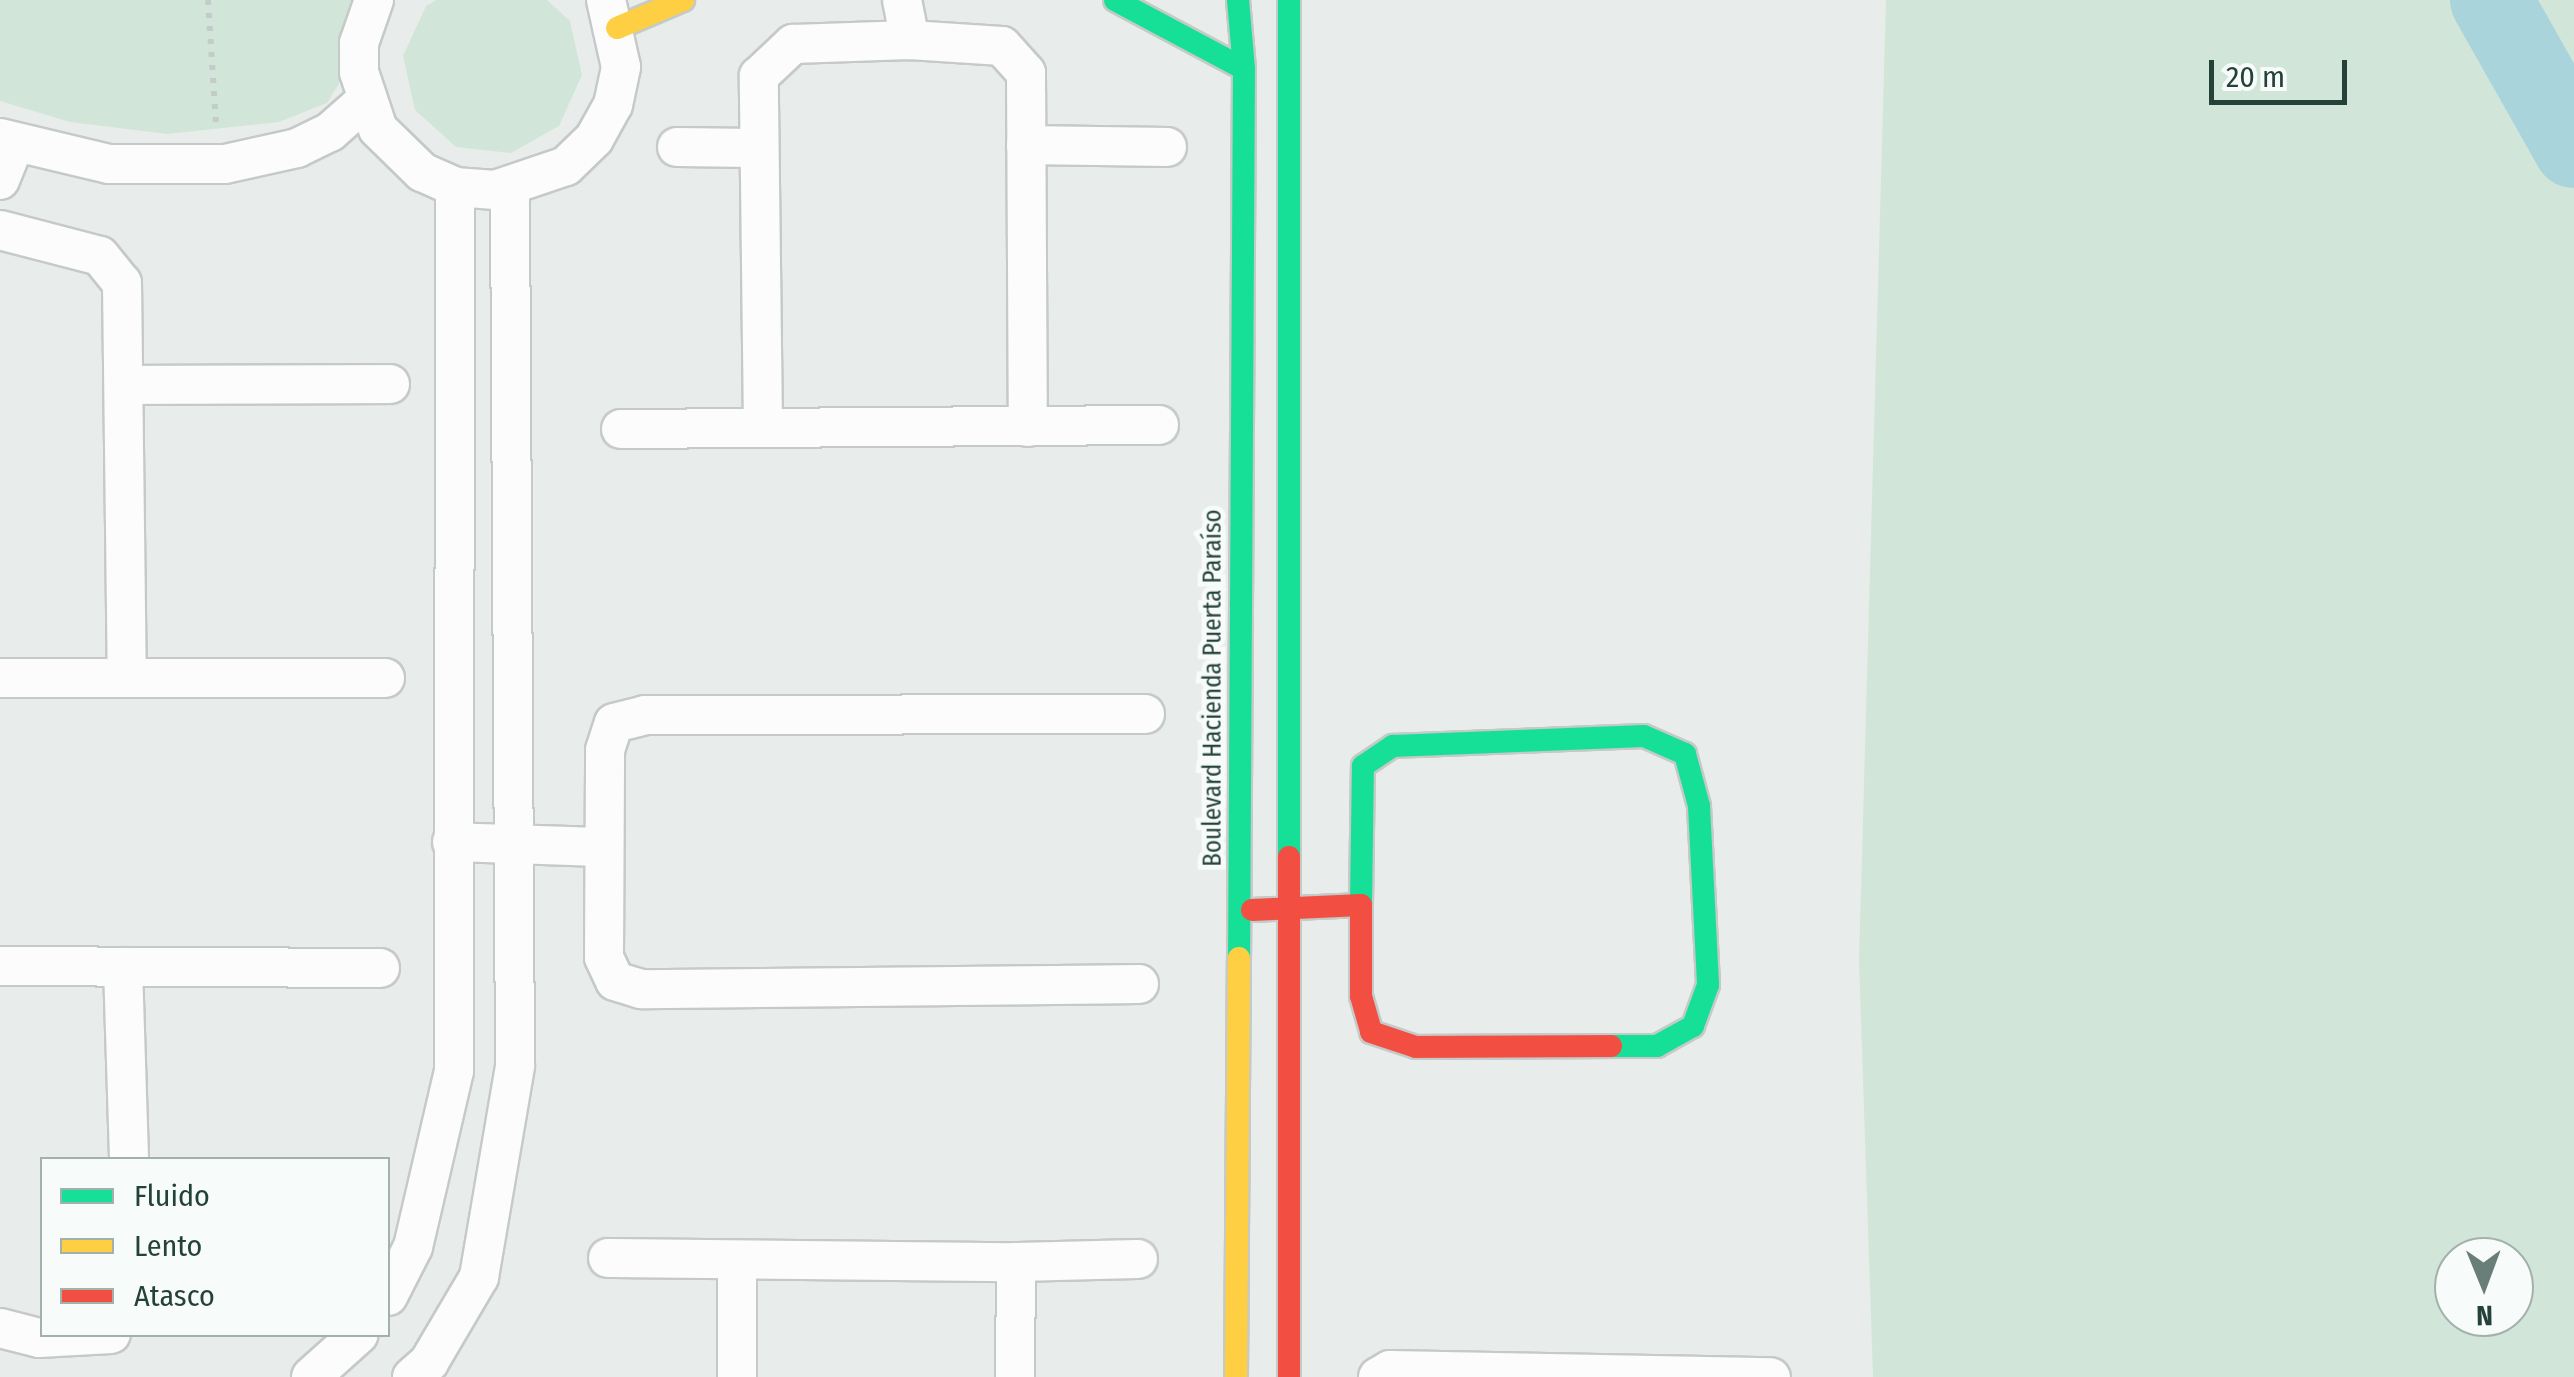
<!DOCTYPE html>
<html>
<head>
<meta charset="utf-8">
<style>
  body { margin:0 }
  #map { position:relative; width:2574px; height:1377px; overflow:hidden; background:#e8edeb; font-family:"Fira Sans Condensed",sans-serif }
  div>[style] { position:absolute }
  .green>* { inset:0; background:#d1e6d8 }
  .river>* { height:82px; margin:-41px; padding:0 41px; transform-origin:41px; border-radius:41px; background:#a9d4db }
  .path>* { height:6px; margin-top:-3px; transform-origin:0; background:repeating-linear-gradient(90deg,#c3ccca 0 5px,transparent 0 13px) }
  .roads { filter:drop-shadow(2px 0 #c5cac8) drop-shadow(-2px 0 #c5cac8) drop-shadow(0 2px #c5cac8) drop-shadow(0 -2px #c5cac8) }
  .street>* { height:38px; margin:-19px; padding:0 19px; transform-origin:19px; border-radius:19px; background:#fcfcfc }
  .fast>* { height:22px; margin:-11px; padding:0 11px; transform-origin:11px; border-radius:11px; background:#16e098 }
  .slow>* { height:22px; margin:-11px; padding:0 11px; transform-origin:11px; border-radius:11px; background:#ffcf43 }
  .jam>* { height:22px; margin:-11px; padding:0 11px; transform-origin:11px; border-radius:11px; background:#f24e42 }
  span { translate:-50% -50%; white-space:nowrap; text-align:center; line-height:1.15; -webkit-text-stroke:10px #f7fbf9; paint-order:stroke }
  .street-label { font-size:25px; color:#24423a }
  .legend { position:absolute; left:40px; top:1157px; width:350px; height:180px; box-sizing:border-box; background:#f7fbf9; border:2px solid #a3b1ad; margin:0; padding:12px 18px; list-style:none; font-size:30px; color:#24423a }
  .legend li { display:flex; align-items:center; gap:20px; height:50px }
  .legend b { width:50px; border:2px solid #a3b1ad }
  .north { position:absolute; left:2434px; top:1237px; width:100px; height:100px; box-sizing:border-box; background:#f7fbf9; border:2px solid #a3b1ad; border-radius:50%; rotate:179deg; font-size:28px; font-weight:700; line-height:40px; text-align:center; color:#24423a }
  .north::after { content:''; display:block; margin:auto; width:35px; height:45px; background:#697e78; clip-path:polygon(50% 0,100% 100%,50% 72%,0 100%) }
  .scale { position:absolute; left:2209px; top:60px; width:138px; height:45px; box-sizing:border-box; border:5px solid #24423a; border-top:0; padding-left:12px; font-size:30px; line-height:35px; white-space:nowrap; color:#24423a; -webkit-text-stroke:8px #f7fbf9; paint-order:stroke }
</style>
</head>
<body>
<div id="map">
  <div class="green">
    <i style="clip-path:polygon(0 0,357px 0,340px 82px,327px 103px,279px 122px,167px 134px,70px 122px,0 101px)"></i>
    <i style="clip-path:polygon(436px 0,547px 0,570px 21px,582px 75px,559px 126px,511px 153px,456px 147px,415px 110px,403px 56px,426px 6px)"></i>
    <i style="clip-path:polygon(evenodd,1886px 0,2574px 0,2574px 1377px,1873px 1377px,1859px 961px,1886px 0,2514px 1257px,2514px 1317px,2454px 1317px,2454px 1257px,2514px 1257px)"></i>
  </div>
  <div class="river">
    <i style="left:2491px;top:0;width:169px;rotate:60.5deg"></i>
  </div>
  <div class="path">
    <i style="left:208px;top:0;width:123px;rotate:86.3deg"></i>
  </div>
  <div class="roads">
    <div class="street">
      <i style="left:374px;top:0;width:46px;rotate:109.2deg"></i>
      <i style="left:359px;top:43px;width:29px;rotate:90deg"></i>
      <i style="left:359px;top:72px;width:60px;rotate:71.6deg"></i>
      <i style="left:378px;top:129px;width:62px;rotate:44.3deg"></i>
      <i style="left:422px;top:172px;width:36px;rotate:24deg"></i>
      <i style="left:455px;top:187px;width:40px;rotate:4.3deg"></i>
      <i style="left:495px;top:190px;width:75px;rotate:-18.7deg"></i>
      <i style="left:566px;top:166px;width:39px;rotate:-44deg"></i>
      <i style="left:594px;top:139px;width:39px;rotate:-61deg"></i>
      <i style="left:613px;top:105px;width:39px;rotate:-78deg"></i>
      <i style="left:621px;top:67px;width:69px;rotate:-102.6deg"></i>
      <i style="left:902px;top:0;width:41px;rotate:78.7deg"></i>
      <i style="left:0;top:138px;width:112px;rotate:13.4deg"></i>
      <i style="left:109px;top:164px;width:116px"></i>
      <i style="left:225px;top:164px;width:74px;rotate:-12.5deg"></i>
      <i style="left:297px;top:148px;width:37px;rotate:-26deg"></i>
      <i style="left:330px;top:132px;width:47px;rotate:-41.5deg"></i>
      <i style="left:1026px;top:145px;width:141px;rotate:0.8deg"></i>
      <i style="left:677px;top:147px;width:78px;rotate:0.7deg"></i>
      <i style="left:0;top:180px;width:40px;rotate:-68deg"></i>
      <i style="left:0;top:230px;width:103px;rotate:14.6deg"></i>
      <i style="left:100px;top:256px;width:35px;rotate:51deg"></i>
      <i style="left:122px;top:283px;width:395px;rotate:89.3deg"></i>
      <i style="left:126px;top:385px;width:264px;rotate:-0.2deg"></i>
      <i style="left:763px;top:427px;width:351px;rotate:-90.7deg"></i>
      <i style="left:759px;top:76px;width:47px;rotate:-43.3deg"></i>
      <i style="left:793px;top:44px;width:117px;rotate:-2deg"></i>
      <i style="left:910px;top:40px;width:92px;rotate:3.7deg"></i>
      <i style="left:1002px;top:46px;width:36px;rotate:48deg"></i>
      <i style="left:1026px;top:73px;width:354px;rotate:89.7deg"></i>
      <i style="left:621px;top:429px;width:538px;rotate:-0.43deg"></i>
      <i style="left:0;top:678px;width:385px"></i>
      <i style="left:452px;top:842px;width:151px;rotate:1.9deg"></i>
      <i style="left:0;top:966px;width:380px;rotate:0.3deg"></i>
      <i style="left:123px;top:967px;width:193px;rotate:88.2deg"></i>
      <i style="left:1139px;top:984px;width:498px;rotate:179.4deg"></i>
      <i style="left:641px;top:989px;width:27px;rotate:-163deg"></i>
      <i style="left:615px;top:981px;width:26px;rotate:-115deg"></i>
      <i style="left:604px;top:957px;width:207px;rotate:-89.7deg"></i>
      <i style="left:605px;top:750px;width:28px;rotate:-72deg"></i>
      <i style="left:614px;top:723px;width:32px;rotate:-14deg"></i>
      <i style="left:645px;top:715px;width:500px;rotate:-0.11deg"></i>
      <i style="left:608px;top:1258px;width:408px;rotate:0.6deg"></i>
      <i style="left:737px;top:1260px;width:117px;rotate:90deg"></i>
      <i style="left:388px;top:1296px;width:55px;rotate:-63deg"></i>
      <i style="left:413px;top:1247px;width:181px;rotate:-76.9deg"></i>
      <i style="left:454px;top:1071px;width:884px;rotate:-89.94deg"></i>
      <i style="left:0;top:1328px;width:40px;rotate:14.4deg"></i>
      <i style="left:39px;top:1338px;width:72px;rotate:-3.2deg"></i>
      <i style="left:311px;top:1377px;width:64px;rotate:-41.9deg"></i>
      <i style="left:412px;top:1377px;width:23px;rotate:-41deg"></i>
      <i style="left:429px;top:1362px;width:99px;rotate:-59.5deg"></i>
      <i style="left:479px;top:1277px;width:214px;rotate:-80.3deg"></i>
      <i style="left:515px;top:1066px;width:878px;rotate:-90.33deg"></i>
      <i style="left:1015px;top:1377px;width:115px;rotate:-89.5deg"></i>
      <i style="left:1016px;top:1262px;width:122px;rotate:-1.4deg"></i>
      <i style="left:1378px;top:1377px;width:14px;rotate:-30deg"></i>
      <i style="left:1390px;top:1370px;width:381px;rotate:1.1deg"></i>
    </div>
    <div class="fast">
      <i style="left:1115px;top:0;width:146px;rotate:28.1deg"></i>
      <i style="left:1238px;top:0;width:69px;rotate:85deg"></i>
      <i style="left:1244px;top:69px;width:889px;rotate:90.32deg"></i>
      <i style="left:1289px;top:0;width:857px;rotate:90deg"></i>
      <i style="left:1361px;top:905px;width:139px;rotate:-89.2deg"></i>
      <i style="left:1363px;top:766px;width:36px;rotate:-34deg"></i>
      <i style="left:1393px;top:746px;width:251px;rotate:-2.3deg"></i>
      <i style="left:1644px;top:736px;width:45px;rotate:23.7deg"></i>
      <i style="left:1685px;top:754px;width:54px;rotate:74.9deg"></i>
      <i style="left:1699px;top:806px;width:179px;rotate:87.1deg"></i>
      <i style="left:1708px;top:985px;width:44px;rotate:110.1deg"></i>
      <i style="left:1693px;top:1026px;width:41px;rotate:150.9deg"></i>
      <i style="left:1657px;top:1046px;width:46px;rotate:180deg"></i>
    </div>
    <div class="slow">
      <i style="left:617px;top:28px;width:72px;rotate:-23deg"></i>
      <i style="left:1236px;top:1377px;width:419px;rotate:-89.6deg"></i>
    </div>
    <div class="jam">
      <i style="left:1289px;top:857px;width:520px;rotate:90deg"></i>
      <i style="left:1252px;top:910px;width:109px;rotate:-2.6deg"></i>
      <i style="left:1361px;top:905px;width:91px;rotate:90deg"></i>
      <i style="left:1361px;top:996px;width:37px;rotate:74deg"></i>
      <i style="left:1371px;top:1032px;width:47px;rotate:18.4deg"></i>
      <i style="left:1416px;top:1047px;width:195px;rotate:-0.3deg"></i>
    </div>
  </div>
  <div class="street-label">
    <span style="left:1213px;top:688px;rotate:-90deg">Boulevard Hacienda Puerta Paraíso</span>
  </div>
  <ul class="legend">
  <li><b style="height:12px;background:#16e098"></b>Fluido</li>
  <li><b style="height:12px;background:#ffcf43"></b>Lento</li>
  <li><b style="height:12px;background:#f24e42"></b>Atasco</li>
  </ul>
  <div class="north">N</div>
  <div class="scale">20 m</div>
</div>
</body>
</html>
